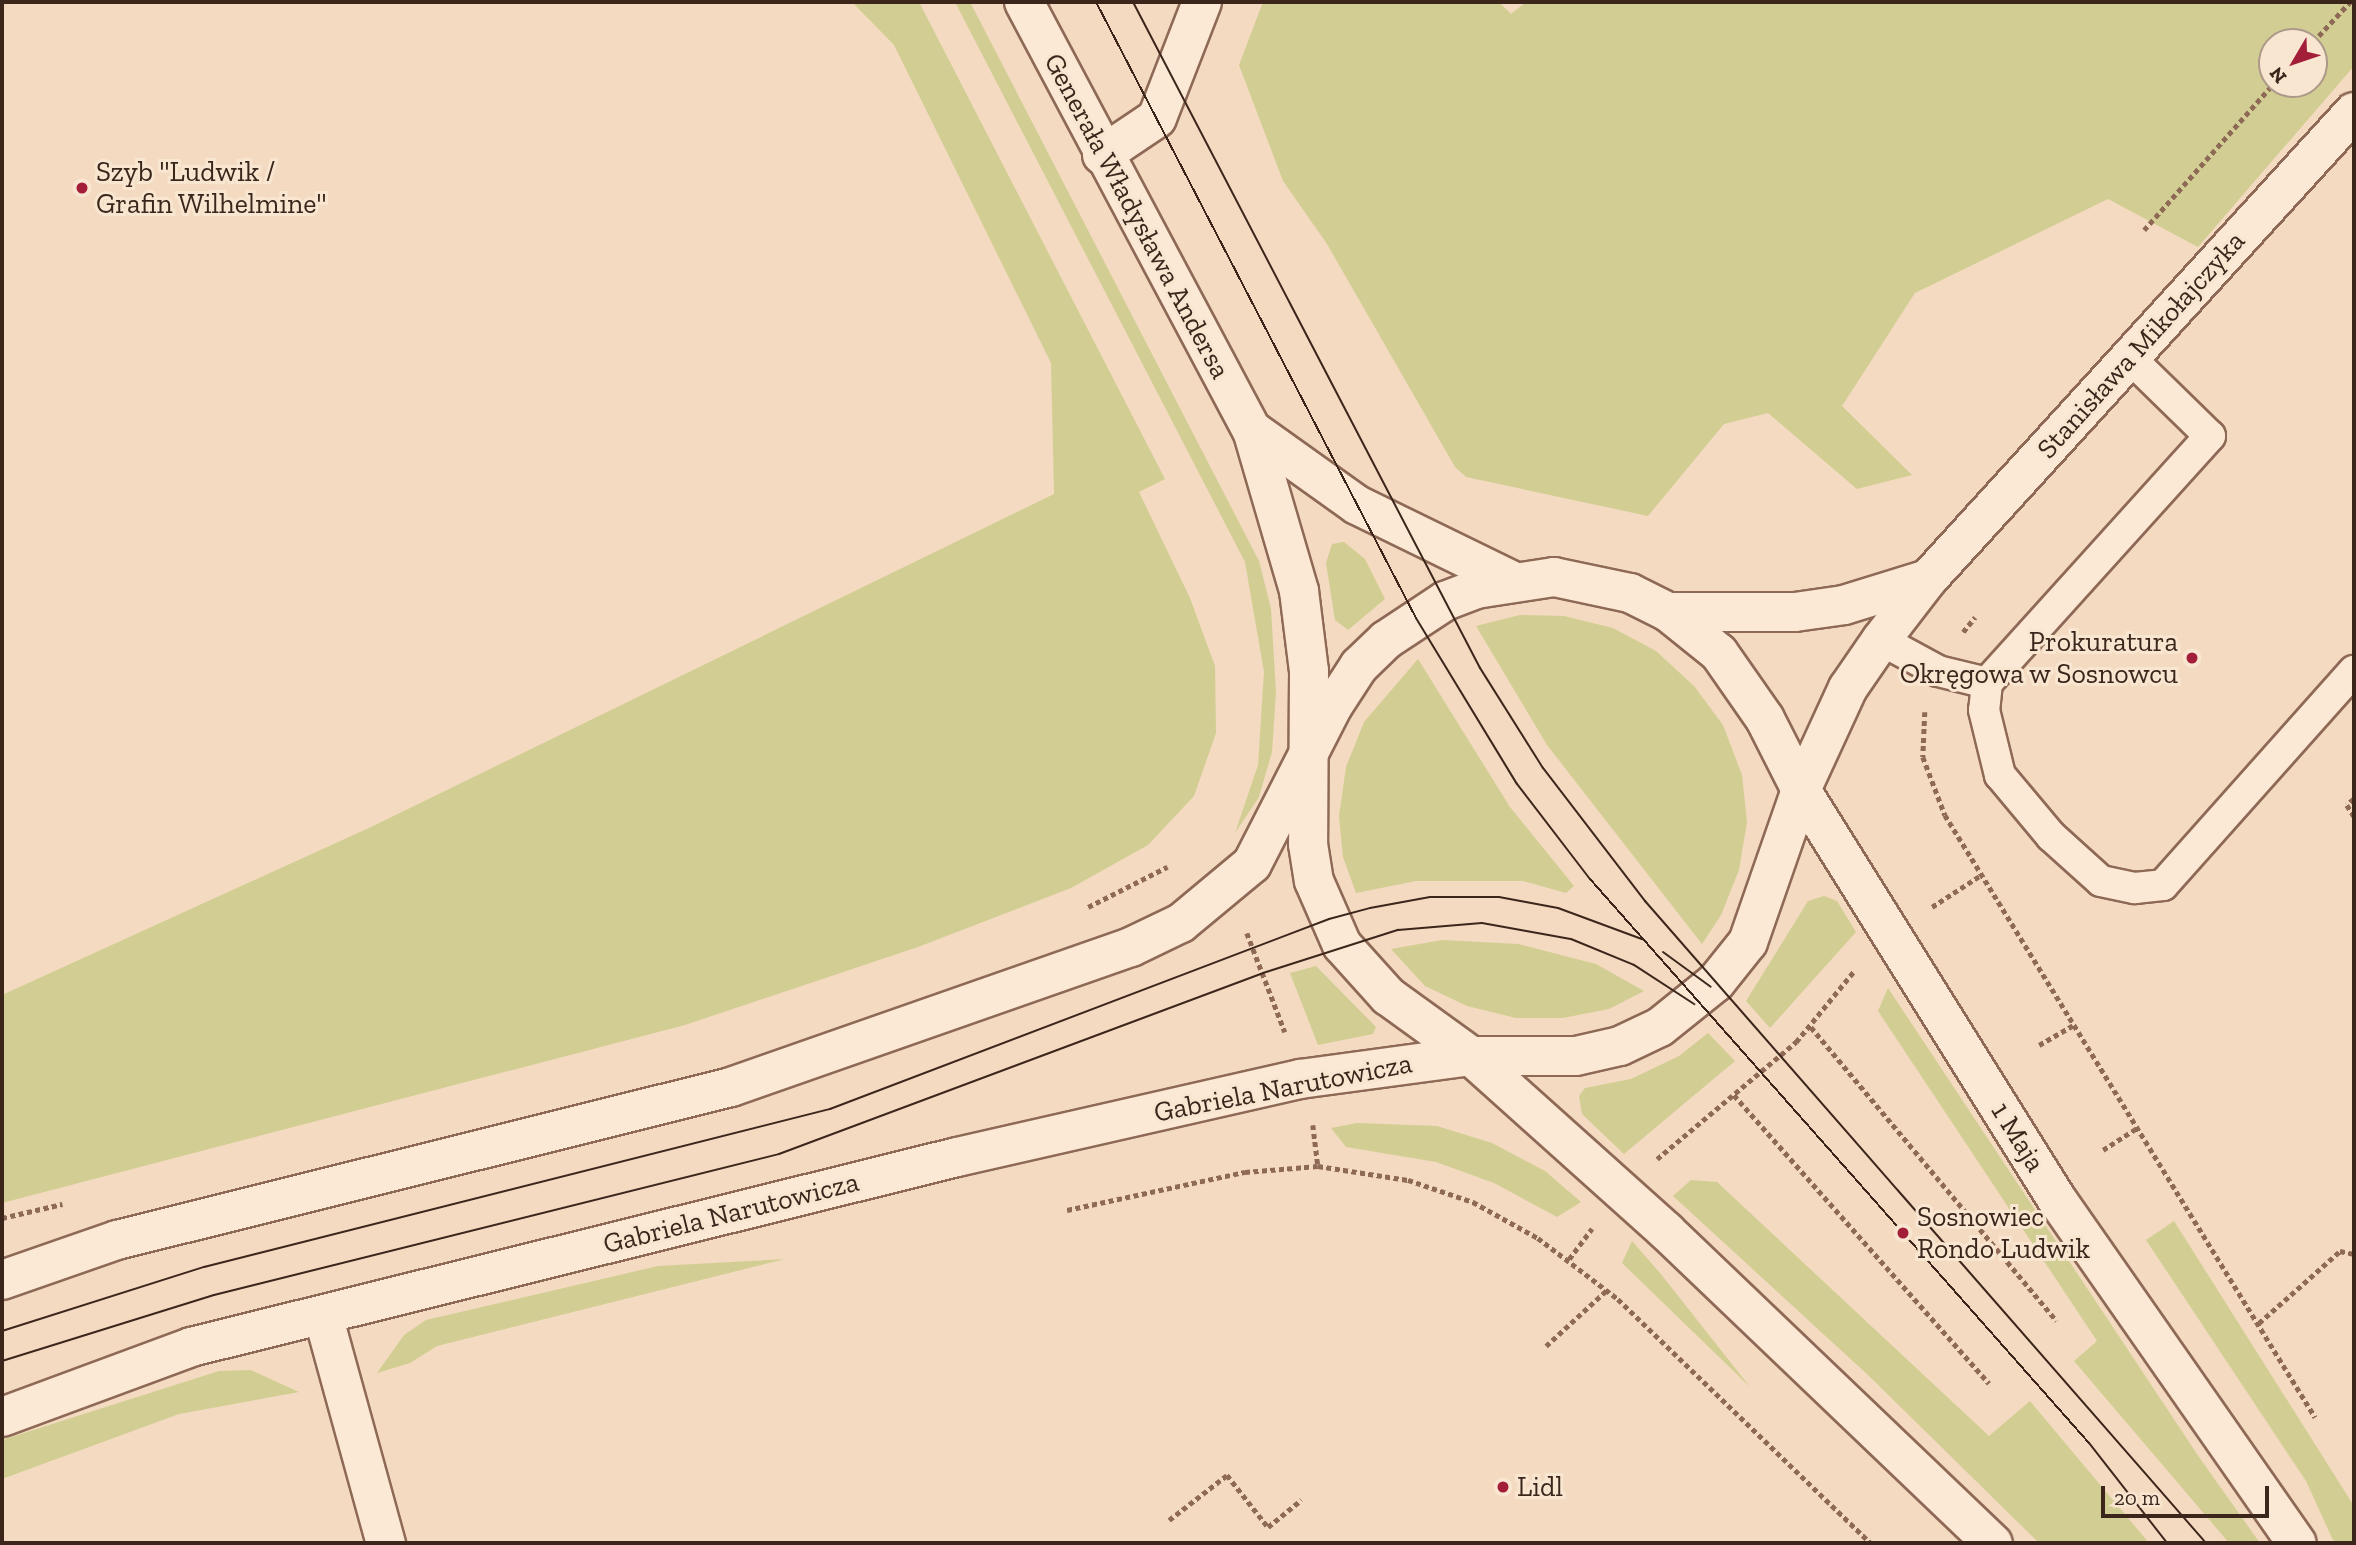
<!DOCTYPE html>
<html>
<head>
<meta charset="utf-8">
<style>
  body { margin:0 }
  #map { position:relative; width:2356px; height:1545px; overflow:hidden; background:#f3dac0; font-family:"Zilla Slab",serif }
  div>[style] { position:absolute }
  .green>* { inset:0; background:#d2ce93 }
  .path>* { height:4.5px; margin-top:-2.25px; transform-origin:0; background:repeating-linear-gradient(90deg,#8e6956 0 5px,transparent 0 8.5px) }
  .roads { filter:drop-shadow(2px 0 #8e6956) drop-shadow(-2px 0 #8e6956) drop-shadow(0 2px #8e6956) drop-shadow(0 -2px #8e6956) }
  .lane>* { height:30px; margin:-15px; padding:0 15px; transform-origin:15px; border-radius:15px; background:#fce9d5 }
  .street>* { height:38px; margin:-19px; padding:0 19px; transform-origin:19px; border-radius:19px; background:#fce9d5 }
  .secondary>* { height:38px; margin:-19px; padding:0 19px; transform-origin:19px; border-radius:19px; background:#fce9d5 }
  .tram>* { height:2px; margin:-1px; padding:0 1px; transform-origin:1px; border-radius:1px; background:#3c261c }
  .dots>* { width:19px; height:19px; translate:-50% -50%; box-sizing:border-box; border:4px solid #f9e6d1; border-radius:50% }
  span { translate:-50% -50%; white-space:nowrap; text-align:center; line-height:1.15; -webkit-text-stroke:6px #f9e6d1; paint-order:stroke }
  .poi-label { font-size:28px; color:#3c261c }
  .left { translate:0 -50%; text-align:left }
  .right { translate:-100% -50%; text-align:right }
  .street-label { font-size:28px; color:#3c261c }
  .frame { position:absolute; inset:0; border:4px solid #3c261c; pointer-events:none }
  .north { position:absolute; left:2258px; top:28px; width:70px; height:70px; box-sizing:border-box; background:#f9e6d1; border:2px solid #ad9989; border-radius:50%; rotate:231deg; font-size:19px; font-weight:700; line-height:28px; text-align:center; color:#3c261c }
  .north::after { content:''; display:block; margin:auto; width:24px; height:32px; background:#a31f39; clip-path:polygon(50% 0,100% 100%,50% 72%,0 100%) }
  .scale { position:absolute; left:2101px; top:1486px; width:168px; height:32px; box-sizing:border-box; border:4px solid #3c261c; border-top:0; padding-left:9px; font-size:21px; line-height:24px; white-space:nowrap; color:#3c261c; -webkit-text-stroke:5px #f9e6d1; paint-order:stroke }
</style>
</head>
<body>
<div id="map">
  <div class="green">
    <i style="clip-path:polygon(852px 2px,919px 2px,1165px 479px,1139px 492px,1190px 598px,1215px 666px,1216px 733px,1194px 796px,1148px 845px,1071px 888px,918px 947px,685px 1025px,2px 1203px,2px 995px,371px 827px,1054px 494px,1051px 363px,894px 45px)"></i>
    <i style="clip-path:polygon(955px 2px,970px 2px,1259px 561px,1271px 609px,1276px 692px,1272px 752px,1259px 797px,1235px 833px,1258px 765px,1264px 672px,1245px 562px)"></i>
    <i style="clip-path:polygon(evenodd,1263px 2px,1499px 2px,1511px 14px,1526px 2px,2354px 2px,2354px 66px,2198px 247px,2108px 199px,1915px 293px,1842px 406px,1912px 475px,1857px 489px,1768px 413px,1724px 424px,1648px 516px,1466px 477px,1455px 467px,1327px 244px,1283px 181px,1239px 65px,1263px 2px,2272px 42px,2314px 42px,2314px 84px,2272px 84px,2272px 42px)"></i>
    <i style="clip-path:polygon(1344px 542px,1365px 559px,1385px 599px,1348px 630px,1335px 620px,1326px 563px,1332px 544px)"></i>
    <i style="clip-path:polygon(1520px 615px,1564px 616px,1613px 628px,1656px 651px,1694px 686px,1723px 725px,1742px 775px,1747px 822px,1739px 870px,1721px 915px,1702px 944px,1547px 745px,1476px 626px)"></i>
    <i style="clip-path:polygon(1418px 659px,1510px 807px,1574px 886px,1566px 893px,1523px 881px,1416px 881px,1356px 893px,1343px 857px,1339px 816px,1346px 767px,1364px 722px)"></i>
    <i style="clip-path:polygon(1824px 896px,1837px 901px,1856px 932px,1770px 1028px,1746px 1001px,1808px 901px)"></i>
    <i style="clip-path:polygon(1442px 940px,1518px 944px,1596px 964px,1644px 991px,1609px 1009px,1563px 1018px,1516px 1018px,1467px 1006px,1425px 986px,1391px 949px)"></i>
    <i style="clip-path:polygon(1316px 966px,1376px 1027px,1373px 1034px,1318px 1045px,1290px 973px)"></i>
    <i style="clip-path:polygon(1888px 988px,2199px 1457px,2260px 1543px,2229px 1543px,2074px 1361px,2097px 1341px,1878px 1011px)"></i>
    <i style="clip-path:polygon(1708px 1033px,1735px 1061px,1624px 1154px,1582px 1114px,1579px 1096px,1585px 1088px,1631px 1079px,1679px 1056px)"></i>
    <i style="clip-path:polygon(1357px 1123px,1437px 1126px,1492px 1143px,1545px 1171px,1581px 1202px,1557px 1217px,1494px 1183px,1436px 1162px,1346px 1147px,1331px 1128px)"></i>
    <i style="clip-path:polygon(1691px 1180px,1717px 1182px,1989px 1436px,2030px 1401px,2149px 1543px,2039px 1543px,1868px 1375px,1673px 1196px)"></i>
    <i style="clip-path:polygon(2174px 1221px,2354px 1506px,2354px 1543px,2336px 1543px,2332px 1538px,2306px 1481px,2146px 1240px)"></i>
    <i style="clip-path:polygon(1632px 1241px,1660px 1273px,1750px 1387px,1622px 1263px)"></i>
    <i style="clip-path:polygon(785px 1259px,437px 1346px,410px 1363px,377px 1373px,404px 1335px,426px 1320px,658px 1266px)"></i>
    <i style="clip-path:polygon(251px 1370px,299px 1392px,179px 1414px,2px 1479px,2px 1440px,219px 1371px)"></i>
  </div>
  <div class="path">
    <i style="left:2313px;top:42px;width:54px;rotate:-47.2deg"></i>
    <i style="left:2144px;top:230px;width:195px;rotate:-48.5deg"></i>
    <i style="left:1963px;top:632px;width:19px;rotate:-51deg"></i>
    <i style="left:1925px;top:712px;width:45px;rotate:92.5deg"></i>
    <i style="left:1923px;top:757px;width:62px;rotate:69.2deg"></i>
    <i style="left:1945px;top:815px;width:707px;rotate:58.42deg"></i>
    <i style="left:2354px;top:799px;width:9px;rotate:139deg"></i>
    <i style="left:2347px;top:805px;width:13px;rotate:58deg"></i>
    <i style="left:1088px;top:907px;width:89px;rotate:-26.9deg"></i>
    <i style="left:1932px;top:907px;width:59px;rotate:-33.1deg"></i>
    <i style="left:1247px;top:933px;width:106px;rotate:69deg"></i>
    <i style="left:1811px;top:1027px;width:383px;rotate:50.1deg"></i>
    <i style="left:2039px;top:1045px;width:39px;rotate:-30deg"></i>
    <i style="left:1734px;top:1095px;width:385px;rotate:48.5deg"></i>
    <i style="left:1313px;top:1125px;width:41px;rotate:83deg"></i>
    <i style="left:2103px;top:1150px;width:40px;rotate:-32.9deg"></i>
    <i style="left:1657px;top:1159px;width:182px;rotate:-40.1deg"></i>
    <i style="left:1796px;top:1042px;width:93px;rotate:-50.7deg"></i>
    <i style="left:1067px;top:1210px;width:182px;rotate:-12.1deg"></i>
    <i style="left:1245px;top:1172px;width:73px;rotate:-4.7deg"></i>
    <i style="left:1318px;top:1166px;width:91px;rotate:8.8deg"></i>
    <i style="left:1408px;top:1180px;width:69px;rotate:18.7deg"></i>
    <i style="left:1473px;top:1202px;width:74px;rotate:29deg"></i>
    <i style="left:1538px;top:1238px;width:101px;rotate:37.3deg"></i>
    <i style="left:1618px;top:1299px;width:351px;rotate:44deg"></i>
    <i style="left:2px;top:1218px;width:62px;rotate:-13.1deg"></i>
    <i style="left:1569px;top:1259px;width:38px;rotate:-53deg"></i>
    <i style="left:2259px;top:1323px;width:108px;rotate:-41.6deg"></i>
    <i style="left:2340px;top:1251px;width:14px;rotate:12deg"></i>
    <i style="left:1546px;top:1346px;width:83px;rotate:-42.6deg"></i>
    <i style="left:1169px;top:1520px;width:73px;rotate:-37.8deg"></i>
    <i style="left:1227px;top:1475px;width:66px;rotate:51.7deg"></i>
    <i style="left:1268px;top:1527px;width:43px;rotate:-39.3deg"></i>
  </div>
  <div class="roads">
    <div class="lane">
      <i style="left:2129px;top:357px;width:113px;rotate:44.3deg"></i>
      <i style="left:2210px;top:436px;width:333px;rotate:132.1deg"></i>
      <i style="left:1987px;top:683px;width:27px;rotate:96deg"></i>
      <i style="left:1984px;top:710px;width:67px;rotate:76.2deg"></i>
      <i style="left:2000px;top:775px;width:80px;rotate:50.1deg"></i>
      <i style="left:2051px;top:836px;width:67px;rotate:42deg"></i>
      <i style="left:2101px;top:881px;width:35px;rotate:12deg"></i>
      <i style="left:2135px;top:888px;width:28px;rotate:-6deg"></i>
      <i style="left:2163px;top:885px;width:287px;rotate:-48.3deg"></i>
      <i style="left:1881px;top:640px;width:65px;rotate:28.5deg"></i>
      <i style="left:1938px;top:671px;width:50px;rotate:13.8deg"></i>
    </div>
    <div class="street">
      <i style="left:1102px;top:155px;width:66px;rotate:-33.9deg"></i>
      <i style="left:1157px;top:118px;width:124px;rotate:-68.8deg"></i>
      <i style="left:323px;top:1315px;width:237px;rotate:74.6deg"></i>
    </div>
    <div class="secondary">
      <i style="left:1024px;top:2px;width:485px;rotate:62deg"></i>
      <i style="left:1252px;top:430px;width:168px;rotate:73.7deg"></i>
      <i style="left:1299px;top:591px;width:81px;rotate:82.9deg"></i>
      <i style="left:1309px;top:671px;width:173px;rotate:90.3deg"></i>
      <i style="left:1308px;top:844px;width:37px;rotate:81deg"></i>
      <i style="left:1314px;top:881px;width:70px;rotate:66.4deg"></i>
      <i style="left:1342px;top:945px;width:69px;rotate:48deg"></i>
      <i style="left:1388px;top:996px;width:102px;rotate:35.9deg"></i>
      <i style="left:1471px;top:1056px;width:262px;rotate:41.9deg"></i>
      <i style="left:1666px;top:1231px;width:452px;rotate:43.7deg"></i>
      <i style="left:1252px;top:430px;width:129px;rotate:35.5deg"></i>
      <i style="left:1357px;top:505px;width:174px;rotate:26deg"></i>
      <i style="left:1668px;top:612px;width:127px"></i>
      <i style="left:1795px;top:612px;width:49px;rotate:-8.1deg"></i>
      <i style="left:1844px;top:605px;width:88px;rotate:-17.2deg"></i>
      <i style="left:2px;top:1280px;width:122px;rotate:-19.2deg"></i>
      <i style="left:117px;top:1240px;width:633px;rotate:-13.99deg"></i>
      <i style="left:731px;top:1087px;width:424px;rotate:-19.3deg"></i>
      <i style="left:1131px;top:947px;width:55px;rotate:-25.6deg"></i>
      <i style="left:1181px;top:923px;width:92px;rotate:-39.7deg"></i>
      <i style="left:1252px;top:864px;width:178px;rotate:-62.9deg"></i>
      <i style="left:1333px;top:706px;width:48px;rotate:-57deg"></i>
      <i style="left:1359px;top:666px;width:37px;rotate:-44deg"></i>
      <i style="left:1386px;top:640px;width:71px;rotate:-33.5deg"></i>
      <i style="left:1445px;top:601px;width:33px;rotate:-21deg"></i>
      <i style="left:1476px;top:589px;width:79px;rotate:-8.7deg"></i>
      <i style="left:1554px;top:577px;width:78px;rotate:11.9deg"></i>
      <i style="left:1630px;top:593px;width:42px;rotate:26.6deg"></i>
      <i style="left:1668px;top:612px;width:65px;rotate:38.8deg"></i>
      <i style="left:1719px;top:653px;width:80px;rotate:55.1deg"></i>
      <i style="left:1765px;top:719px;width:80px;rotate:63.1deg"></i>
      <i style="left:1801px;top:790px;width:485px;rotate:58deg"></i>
      <i style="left:2058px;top:1201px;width:417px;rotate:55.1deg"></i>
      <i style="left:2px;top:1417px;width:202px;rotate:-20.3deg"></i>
      <i style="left:191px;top:1347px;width:789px;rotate:-13.93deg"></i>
      <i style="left:957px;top:1157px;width:352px;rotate:-12.8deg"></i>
      <i style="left:1300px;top:1079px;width:173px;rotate:-7.7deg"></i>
      <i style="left:1471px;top:1056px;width:105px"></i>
      <i style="left:1576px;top:1056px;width:45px;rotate:-12.8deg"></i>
      <i style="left:1620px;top:1046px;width:44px;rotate:-25.4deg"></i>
      <i style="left:1660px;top:1027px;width:72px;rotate:-38.8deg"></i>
      <i style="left:1716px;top:982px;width:51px;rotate:-51.3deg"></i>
      <i style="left:1748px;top:942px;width:161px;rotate:-70.8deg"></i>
      <i style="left:1801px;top:790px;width:112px;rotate:-65.3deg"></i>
      <i style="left:1848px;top:688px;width:58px;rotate:-55.5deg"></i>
      <i style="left:1881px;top:640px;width:77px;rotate:-52.4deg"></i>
      <i style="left:1928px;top:579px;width:632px;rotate:-47.63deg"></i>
    </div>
  </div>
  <div class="tram">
    <i style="left:1096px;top:2px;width:694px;rotate:62.55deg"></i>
    <i style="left:1416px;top:618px;width:194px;rotate:58.7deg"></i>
    <i style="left:1517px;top:784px;width:120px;rotate:52.5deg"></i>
    <i style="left:1590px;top:879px;width:753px;rotate:48.5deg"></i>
    <i style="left:2089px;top:1443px;width:127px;rotate:52deg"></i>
    <i style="left:1133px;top:2px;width:751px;rotate:62.48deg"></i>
    <i style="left:1480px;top:668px;width:118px;rotate:57.8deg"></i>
    <i style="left:1543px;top:768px;width:168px;rotate:52.5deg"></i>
    <i style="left:1645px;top:901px;width:853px;rotate:48.85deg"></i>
    <i style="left:1663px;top:952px;width:59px;rotate:36.1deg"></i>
    <i style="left:2px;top:1331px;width:212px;rotate:-17.6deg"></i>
    <i style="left:204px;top:1267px;width:646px;rotate:-14.17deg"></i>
    <i style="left:830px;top:1109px;width:534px;rotate:-20.84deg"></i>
    <i style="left:1329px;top:919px;width:42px;rotate:-15deg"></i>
    <i style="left:1370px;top:908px;width:61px;rotate:-10.4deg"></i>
    <i style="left:1430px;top:897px;width:69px"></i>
    <i style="left:1499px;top:897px;width:60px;rotate:10.6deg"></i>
    <i style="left:1558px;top:908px;width:90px;rotate:20.3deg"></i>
    <i style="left:2px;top:1361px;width:222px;rotate:-17.3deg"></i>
    <i style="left:214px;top:1295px;width:582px;rotate:-14.01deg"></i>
    <i style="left:779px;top:1154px;width:517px;rotate:-20.5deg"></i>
    <i style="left:1263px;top:973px;width:142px;rotate:-17.7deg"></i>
    <i style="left:1398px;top:930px;width:84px;rotate:-4.8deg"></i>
    <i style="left:1482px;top:923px;width:90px;rotate:10.2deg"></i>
    <i style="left:1571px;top:939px;width:68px;rotate:22.4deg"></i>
    <i style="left:1634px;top:965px;width:72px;rotate:33deg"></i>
  </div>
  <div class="dots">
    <i style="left:82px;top:188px;background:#a31f39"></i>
    <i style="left:2192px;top:658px;background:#a31f39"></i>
    <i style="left:1903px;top:1233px;background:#a31f39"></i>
    <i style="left:1503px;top:1487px;background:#a31f39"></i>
  </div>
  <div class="poi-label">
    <span class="left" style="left:96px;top:188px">Szyb "Ludwik /<br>Grafin Wilhelmine"</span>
    <span class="right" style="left:2178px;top:658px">Prokuratura<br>Okręgowa w Sosnowcu</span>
    <span class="left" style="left:1917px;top:1233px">Sosnowiec<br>Rondo Ludwik</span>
    <span class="left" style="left:1517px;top:1487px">Lidl</span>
  </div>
  <div class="street-label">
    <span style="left:1137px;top:216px;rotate:62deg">Generała Władysława Andersa</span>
    <span style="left:2141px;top:345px;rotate:-48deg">Stanisława Mikołajczyka</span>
    <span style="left:1283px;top:1088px;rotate:-11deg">Gabriela Narutowicza</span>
    <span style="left:2018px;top:1137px;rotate:58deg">1 Maja</span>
    <span style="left:731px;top:1213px;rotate:-14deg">Gabriela Narutowicza</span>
  </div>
  <div class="frame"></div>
  <div class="north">N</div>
  <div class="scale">20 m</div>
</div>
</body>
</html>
